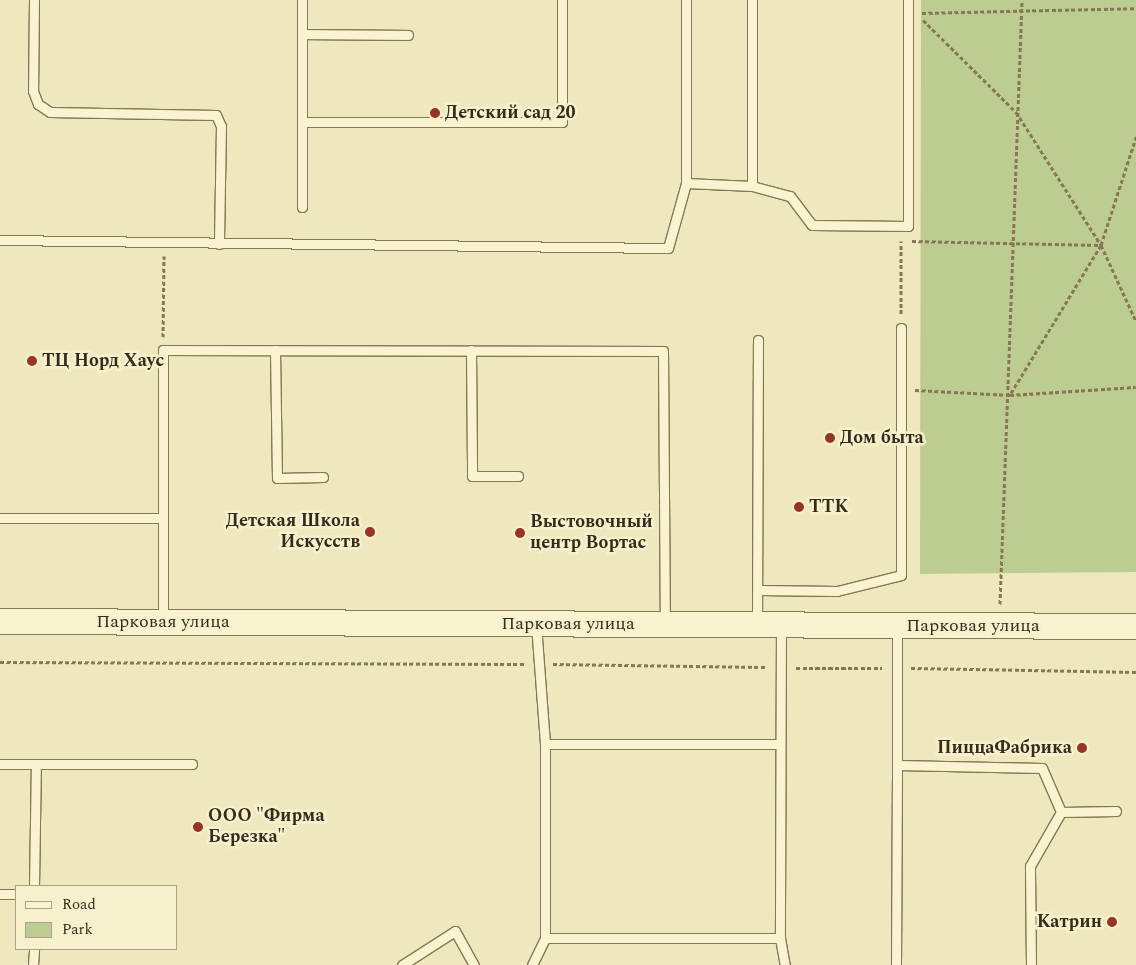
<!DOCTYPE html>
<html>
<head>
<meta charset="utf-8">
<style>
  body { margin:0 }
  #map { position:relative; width:1136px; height:965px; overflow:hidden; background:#efe7bd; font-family:Spectral,serif }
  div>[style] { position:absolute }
  .green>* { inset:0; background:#bdcd91 }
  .path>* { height:3px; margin-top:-1.5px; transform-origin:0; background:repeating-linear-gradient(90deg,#877756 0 4px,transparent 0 6.5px) }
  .roads { filter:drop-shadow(1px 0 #877756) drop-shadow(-1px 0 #877756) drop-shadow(0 1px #877756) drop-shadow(0 -1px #877756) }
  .lane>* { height:9px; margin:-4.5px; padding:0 4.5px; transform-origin:4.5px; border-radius:4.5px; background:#faf3d0 }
  .secondary>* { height:25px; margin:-12.5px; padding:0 12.5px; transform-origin:12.5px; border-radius:12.5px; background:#faf3d0 }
  .dots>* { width:14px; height:14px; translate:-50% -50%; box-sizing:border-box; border:2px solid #f6f0cd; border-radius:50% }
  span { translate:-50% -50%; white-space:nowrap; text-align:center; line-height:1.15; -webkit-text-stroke:5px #f6f0cd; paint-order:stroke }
  .poi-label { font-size:18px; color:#362c1b; font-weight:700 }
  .left { translate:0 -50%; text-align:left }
  .right { translate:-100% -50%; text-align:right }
  .street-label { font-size:18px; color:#362c1b }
  .legend { position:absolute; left:15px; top:885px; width:162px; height:65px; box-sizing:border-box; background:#f6f0cd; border:1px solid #a9a286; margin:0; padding:6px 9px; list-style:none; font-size:15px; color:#362c1b }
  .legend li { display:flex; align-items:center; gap:10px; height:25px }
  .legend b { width:25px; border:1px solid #a9a286 }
</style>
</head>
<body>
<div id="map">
  <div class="green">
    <i style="clip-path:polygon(921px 0,1136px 0,1136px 572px,920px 574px)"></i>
  </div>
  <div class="path">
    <i style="left:922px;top:13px;width:214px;rotate:-1.3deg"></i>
    <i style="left:923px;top:20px;width:131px;rotate:44.7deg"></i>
    <i style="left:1016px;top:112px;width:158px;rotate:57.4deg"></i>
    <i style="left:1101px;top:245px;width:84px;rotate:65.3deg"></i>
    <i style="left:912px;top:241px;width:189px;rotate:1.2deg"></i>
    <i style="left:901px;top:314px;width:73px;rotate:-90deg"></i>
    <i style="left:163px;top:337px;width:81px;rotate:-89.3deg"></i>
    <i style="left:915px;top:390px;width:95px;rotate:3deg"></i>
    <i style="left:1010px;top:395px;width:126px;rotate:-3.6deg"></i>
    <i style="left:1011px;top:393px;width:173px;rotate:-58.7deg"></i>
    <i style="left:1101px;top:245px;width:114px;rotate:-72deg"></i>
    <i style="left:1000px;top:604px;width:604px;rotate:-87.91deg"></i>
    <i style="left:0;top:662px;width:524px;rotate:0.22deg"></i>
    <i style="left:553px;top:664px;width:214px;rotate:0.8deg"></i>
    <i style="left:796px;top:668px;width:86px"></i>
    <i style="left:911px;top:668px;width:225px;rotate:1deg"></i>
  </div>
  <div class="roads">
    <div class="lane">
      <i style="left:34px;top:0;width:91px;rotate:90.6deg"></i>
      <i style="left:33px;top:91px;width:14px;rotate:69deg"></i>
      <i style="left:38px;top:104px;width:14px;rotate:34deg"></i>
      <i style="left:50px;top:112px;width:166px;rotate:1deg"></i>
      <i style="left:216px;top:115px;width:12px;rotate:66deg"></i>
      <i style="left:221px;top:126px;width:118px;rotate:91deg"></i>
      <i style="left:302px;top:34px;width:106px;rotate:0.5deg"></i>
      <i style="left:302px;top:122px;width:260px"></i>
      <i style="left:562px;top:122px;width:122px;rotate:-90deg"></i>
      <i style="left:686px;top:183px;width:66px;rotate:2.6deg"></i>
      <i style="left:752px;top:186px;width:39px;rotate:15deg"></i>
      <i style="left:790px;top:196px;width:36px;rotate:53deg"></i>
      <i style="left:812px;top:225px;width:96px;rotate:0.6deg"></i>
      <i style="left:908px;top:226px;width:226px;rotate:-90deg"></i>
      <i style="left:752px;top:186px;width:186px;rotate:-90deg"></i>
      <i style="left:302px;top:207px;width:207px;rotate:-90deg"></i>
      <i style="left:0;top:240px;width:668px;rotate:0.69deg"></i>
      <i style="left:668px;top:248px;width:67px;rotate:-74.5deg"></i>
      <i style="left:686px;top:183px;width:183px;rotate:-90deg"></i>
      <i style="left:275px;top:350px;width:128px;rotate:89.1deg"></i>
      <i style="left:277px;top:478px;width:46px;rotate:-1.2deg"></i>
      <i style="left:471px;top:350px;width:126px;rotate:89.5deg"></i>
      <i style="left:472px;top:476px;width:46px"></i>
      <i style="left:0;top:518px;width:163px"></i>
      <i style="left:758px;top:590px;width:79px;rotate:0.7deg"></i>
      <i style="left:837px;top:591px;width:66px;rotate:-14deg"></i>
      <i style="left:901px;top:575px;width:247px;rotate:-90deg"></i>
      <i style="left:163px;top:621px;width:271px;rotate:-90deg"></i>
      <i style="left:163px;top:350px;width:500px;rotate:0.11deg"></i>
      <i style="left:663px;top:351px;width:271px;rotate:89.6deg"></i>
      <i style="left:757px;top:622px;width:282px;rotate:-89.8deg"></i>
      <i style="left:536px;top:624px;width:120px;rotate:85.7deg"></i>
      <i style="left:545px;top:744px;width:194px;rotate:90deg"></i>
      <i style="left:545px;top:938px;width:235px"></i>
      <i style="left:781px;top:625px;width:313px;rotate:90.2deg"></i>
      <i style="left:780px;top:938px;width:27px;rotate:80deg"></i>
      <i style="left:897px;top:626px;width:139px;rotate:90deg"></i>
      <i style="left:897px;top:765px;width:145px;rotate:1.2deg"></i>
      <i style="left:1042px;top:768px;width:48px;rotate:66.6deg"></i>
      <i style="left:545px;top:744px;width:235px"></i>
      <i style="left:0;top:764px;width:192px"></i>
      <i style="left:34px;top:886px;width:122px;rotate:-89.1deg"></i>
      <i style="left:0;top:894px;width:16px"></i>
      <i style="left:33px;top:965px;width:16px;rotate:-86deg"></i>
      <i style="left:402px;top:965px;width:63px;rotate:-32.7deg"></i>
      <i style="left:455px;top:931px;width:39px;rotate:61deg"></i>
      <i style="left:532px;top:965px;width:30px;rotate:-64deg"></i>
      <i style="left:896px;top:965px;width:200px;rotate:-89.7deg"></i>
      <i style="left:1031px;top:965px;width:99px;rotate:-90.6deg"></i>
      <i style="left:1030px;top:866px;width:62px;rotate:-60.1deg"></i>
      <i style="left:1061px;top:812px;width:55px;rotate:-1deg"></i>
    </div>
    <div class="secondary">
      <i style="left:0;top:621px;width:1136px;rotate:0.25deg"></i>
    </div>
  </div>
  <div class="dots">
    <i style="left:435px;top:113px;background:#983424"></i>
    <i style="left:32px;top:361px;background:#983424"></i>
    <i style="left:830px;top:438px;background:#983424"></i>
    <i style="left:799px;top:507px;background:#983424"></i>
    <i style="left:370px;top:532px;background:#983424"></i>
    <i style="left:520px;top:533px;background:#983424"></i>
    <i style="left:1082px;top:748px;background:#983424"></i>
    <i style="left:198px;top:827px;background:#983424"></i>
    <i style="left:1112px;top:922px;background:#983424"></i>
  </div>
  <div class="poi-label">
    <span class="left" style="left:445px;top:113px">Детский сад 20</span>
    <span class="left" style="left:42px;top:361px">ТЦ Норд Хаус</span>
    <span class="left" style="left:840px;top:438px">Дом быта</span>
    <span class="left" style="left:809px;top:507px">ТТК</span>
    <span class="right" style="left:360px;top:532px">Детская Школа<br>Искусств</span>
    <span class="left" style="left:530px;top:533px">Выстовочный<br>центр Вортас</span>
    <span class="right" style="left:1072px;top:748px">ПиццаФабрика</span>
    <span class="left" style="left:208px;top:827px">ООО "Фирма<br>Березка"</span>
    <span class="right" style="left:1102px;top:922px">Катрин</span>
  </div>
  <div class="street-label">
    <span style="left:163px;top:622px">Парковая улица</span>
    <span style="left:568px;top:624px">Парковая улица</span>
    <span style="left:973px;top:626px">Парковая улица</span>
  </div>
  <ul class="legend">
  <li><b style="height:6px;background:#faf3d0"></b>Road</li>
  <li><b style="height:14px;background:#bdcd91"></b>Park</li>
  </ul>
</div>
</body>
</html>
